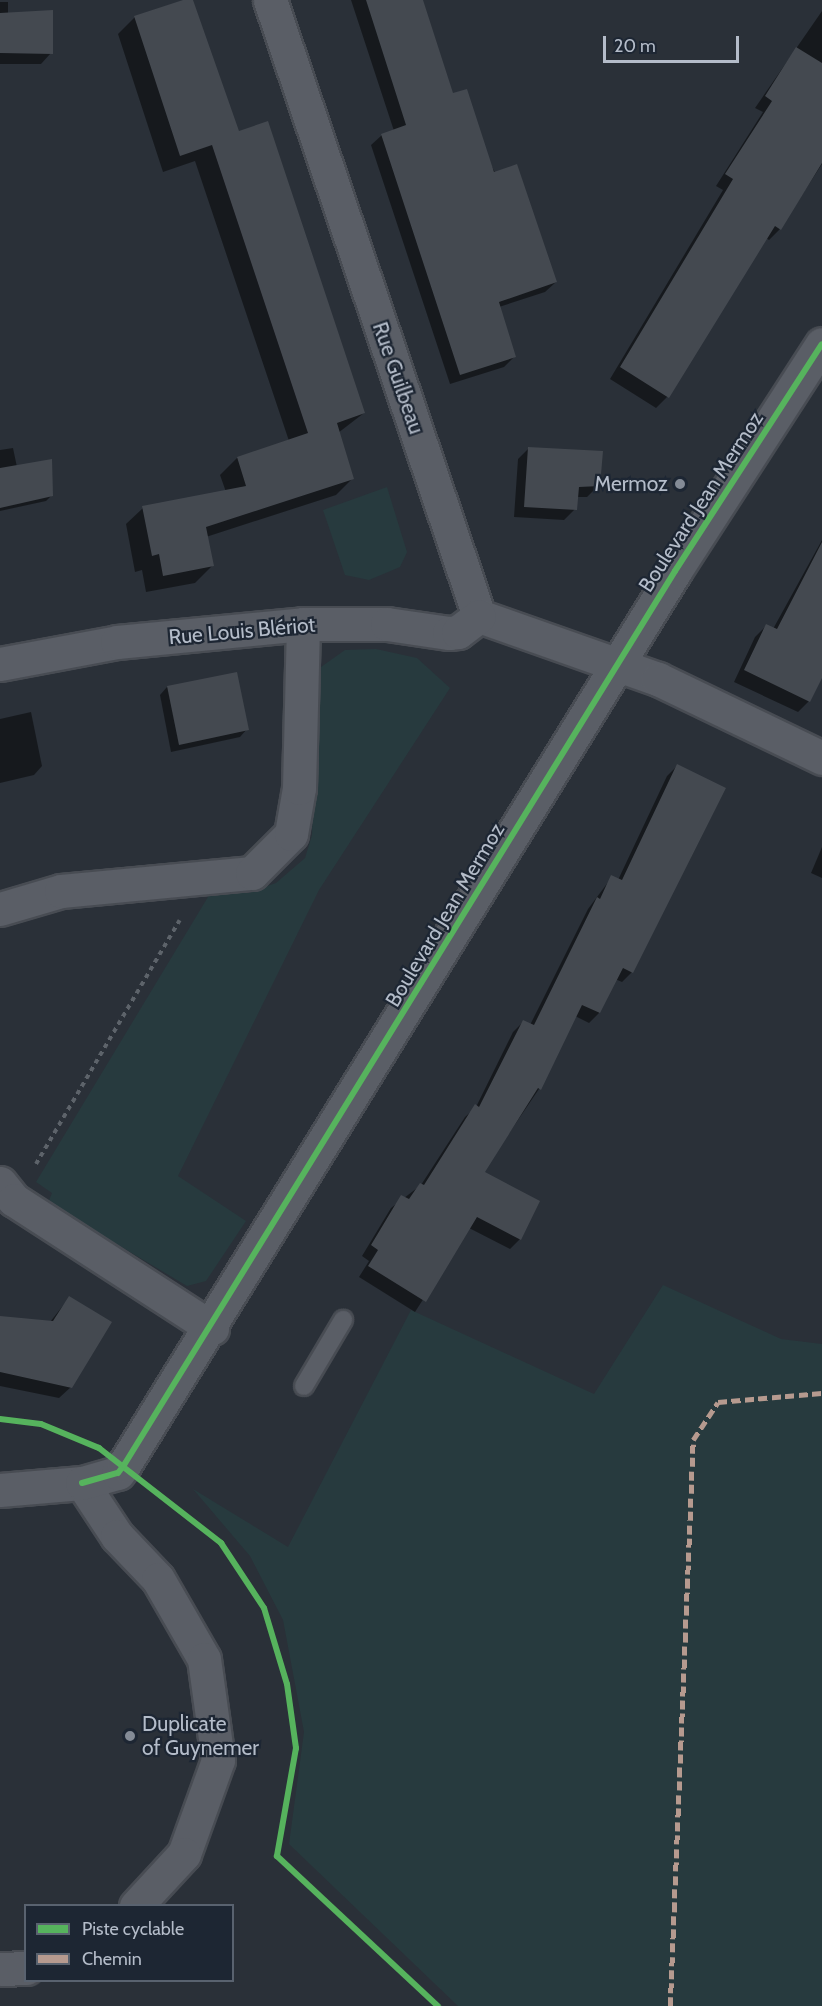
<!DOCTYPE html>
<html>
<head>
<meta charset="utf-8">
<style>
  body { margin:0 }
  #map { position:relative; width:822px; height:2006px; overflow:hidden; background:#2a3038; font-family:Cabin,sans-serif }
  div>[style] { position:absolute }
  .green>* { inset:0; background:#273a3e }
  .shadow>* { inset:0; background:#0007 }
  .building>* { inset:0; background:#444950 }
  .path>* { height:4px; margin-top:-2px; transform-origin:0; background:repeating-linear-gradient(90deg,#5d636a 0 4.5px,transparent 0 9px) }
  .roads { filter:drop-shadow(2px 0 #484c53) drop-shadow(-2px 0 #484c53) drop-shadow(0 2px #484c53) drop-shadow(0 -2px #484c53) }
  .service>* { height:18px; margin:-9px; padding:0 9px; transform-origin:9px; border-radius:9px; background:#5a5e66 }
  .minor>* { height:33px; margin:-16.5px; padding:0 16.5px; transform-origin:16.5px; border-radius:16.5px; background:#5a5e66 }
  .tertiary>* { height:33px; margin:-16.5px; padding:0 16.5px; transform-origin:16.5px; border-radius:16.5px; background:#5a5e66 }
  .quiet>* { height:4.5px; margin-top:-2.25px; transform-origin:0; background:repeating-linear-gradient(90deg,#b69a8f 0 9px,transparent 0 13.5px) }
  .cycleway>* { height:6px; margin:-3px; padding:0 3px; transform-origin:3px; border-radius:3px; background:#56b35d }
  .dots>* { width:16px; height:16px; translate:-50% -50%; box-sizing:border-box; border:3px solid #1d2633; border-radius:50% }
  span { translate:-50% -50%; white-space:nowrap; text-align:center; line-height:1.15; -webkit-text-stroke:4.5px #1d2633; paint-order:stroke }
  .street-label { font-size:21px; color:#b4bcc9 }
  .poi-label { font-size:21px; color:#b4bcc9 }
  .right { translate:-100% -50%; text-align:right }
  .left { translate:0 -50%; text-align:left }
  .legend { position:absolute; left:24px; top:1904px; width:210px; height:78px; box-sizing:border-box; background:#1d2633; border:2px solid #59626f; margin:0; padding:8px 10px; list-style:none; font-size:18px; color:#b4bcc9 }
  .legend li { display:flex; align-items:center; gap:12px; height:30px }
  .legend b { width:30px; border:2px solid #59626f }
  .scale { position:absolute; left:603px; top:36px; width:136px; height:27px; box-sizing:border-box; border:3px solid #b4bcc9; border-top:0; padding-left:8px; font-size:18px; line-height:21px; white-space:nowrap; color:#b4bcc9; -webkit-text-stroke:4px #1d2633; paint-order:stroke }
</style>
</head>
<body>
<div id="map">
  <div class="green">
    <i style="clip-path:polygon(387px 487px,407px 552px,400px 567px,369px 580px,345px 575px,323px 510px)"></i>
    <i style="clip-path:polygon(376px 649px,417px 658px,450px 688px,319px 890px,178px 1176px,246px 1221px,206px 1281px,187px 1286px,48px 1203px,52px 1193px,36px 1182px,211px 892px,248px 893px,276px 883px,305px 858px,312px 835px,316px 681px,321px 667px,345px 650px)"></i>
    <i style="clip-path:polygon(663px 1285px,781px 1339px,822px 1344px,822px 2006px,458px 2006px,289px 1844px,304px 1732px,283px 1620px,250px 1556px,193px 1489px,288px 1547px,411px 1310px,594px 1394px)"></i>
  </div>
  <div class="shadow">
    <i style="clip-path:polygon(192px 0,238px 133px,364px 413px,338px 433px,353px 478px,336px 495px,206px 537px,212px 566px,195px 583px,146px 592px,142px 570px,135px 572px,126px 524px,143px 508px,226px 492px,220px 475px,237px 458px,289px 441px,195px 161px,163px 172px,118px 34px,135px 17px)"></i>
    <i style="clip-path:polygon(351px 0,421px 0,452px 95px,556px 282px,545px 292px,499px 307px,515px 356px,504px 367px,450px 384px,371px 145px,382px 135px,394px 131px)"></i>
    <i style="clip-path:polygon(0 2px,8px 2px,8px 14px,51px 53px,41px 64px,0 64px)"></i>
    <i style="clip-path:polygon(822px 11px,822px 164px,780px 229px,769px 240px,766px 238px,667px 397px,656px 408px,610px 379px,723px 190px,716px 186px,763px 112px,755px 108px)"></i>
    <i style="clip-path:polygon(13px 448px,17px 467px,51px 496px,46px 501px,0 511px,0 450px)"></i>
    <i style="clip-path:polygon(529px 448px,598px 486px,587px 497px,576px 497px,575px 509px,564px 520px,514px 517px,518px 459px)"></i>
    <i style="clip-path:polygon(822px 540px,822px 675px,809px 701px,798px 712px,734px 682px,755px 637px,766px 626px,773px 629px)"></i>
    <i style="clip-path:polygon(167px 687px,247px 729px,240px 737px,171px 752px,160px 695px)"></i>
    <i style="clip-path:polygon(31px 712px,42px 766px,34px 775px,0 783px,0 719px)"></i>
    <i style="clip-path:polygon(677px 766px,632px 972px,622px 982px,615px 979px,599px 1013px,589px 1023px,575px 1016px,539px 1089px,482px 1173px,520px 1239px,510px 1249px,469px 1228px,415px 1312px,359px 1277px,369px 1261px,362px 1256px,391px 1208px,421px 1185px,465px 1117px,476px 1107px,513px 1032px,523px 1022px,530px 1025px,588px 909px,612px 877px,618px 880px,667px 776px)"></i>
    <i style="clip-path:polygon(822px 847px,822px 878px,811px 873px)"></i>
    <i style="clip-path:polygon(69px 1298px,71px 1387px,59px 1398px,0 1386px,0 1317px,50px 1322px)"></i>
  </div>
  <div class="building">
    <i style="clip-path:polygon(183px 0,193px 0,239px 131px,268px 121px,365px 413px,337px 423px,354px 479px,206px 527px,214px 566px,163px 576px,159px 554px,152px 556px,142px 506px,246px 486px,237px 457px,308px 433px,212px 145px,180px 156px,134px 16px)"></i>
    <i style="clip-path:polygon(366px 0,423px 0,453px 93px,467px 89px,494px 172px,517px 164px,557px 282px,499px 302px,516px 357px,460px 375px,381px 134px,406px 125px)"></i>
    <i style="clip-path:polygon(53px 10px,53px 54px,0 53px,0 13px)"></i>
    <i style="clip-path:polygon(796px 47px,822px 63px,822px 163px,781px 230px,775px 226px,669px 398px,620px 367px,733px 179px,725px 174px,772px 101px,765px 96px)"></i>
    <i style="clip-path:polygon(528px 447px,603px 451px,600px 486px,579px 487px,577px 510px,524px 507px)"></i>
    <i style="clip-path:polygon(52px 459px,53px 496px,0 508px,0 468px)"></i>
    <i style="clip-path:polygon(822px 542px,822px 678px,810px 702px,744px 670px,766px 624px,777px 629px)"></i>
    <i style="clip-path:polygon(237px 672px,249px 730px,179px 745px,167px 686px)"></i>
    <i style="clip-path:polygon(677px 764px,726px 788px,633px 973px,623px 968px,600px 1013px,582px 1005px,541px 1090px,538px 1088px,485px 1172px,540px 1201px,521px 1240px,477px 1217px,426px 1302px,368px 1266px,378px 1250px,371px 1245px,401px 1195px,409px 1199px,420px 1183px,424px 1185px,475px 1104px,479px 1107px,523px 1020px,534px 1025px,597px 897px,600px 899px,611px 875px,622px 880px)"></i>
    <i style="clip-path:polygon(69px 1296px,112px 1322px,72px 1388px,0 1372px,0 1316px,53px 1321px)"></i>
  </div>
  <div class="path">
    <i style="left:36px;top:1164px;width:283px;rotate:-59.5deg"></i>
  </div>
  <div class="roads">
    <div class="service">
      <i style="left:304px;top:1386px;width:77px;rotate:-59.4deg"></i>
    </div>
    <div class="minor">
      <i style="left:270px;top:0;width:650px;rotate:71.26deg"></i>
      <i style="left:479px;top:616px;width:190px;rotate:19.4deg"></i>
      <i style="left:658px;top:679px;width:182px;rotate:25.7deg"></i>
      <i style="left:0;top:664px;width:119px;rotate:-10.6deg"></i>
      <i style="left:117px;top:642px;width:187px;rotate:-5.5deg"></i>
      <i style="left:303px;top:624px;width:84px"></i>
      <i style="left:387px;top:624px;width:63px;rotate:8.3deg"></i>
      <i style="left:449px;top:633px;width:9px;rotate:-6deg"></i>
      <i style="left:458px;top:632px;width:26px;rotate:-37deg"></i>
      <i style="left:0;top:909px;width:64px;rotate:-16.4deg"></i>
      <i style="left:61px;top:891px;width:192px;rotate:-5.4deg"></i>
      <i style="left:252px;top:873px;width:55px;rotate:-45deg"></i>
      <i style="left:291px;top:834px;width:47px;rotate:-80.1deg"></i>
      <i style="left:299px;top:788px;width:164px;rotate:-88.6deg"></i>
      <i style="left:0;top:1183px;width:22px;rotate:51deg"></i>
      <i style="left:14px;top:1200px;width:236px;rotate:32.9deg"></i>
      <i style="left:0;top:1490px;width:82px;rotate:-4.9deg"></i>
      <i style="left:82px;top:1483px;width:64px;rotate:56.6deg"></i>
      <i style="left:117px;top:1536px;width:59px;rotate:46.4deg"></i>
      <i style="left:158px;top:1579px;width:92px;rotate:60.1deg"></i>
      <i style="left:204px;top:1659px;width:102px;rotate:82.1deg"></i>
      <i style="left:218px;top:1760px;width:100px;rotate:109.9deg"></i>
      <i style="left:184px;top:1854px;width:71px;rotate:132.7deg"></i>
      <i style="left:0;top:1969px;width:26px;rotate:-2deg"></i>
    </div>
    <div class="tertiary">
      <i style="left:82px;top:1483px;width:37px;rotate:-16deg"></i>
      <i style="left:118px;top:1473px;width:10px;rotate:-53deg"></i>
      <i style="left:124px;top:1465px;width:1050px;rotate:-58.35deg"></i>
      <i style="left:675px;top:571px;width:270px;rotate:-57.1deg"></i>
    </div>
  </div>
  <div class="quiet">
    <i style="left:670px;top:2006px;width:566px;rotate:-87.67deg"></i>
    <i style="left:693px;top:1440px;width:45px;rotate:-56.7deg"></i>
    <i style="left:718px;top:1402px;width:104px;rotate:-4.9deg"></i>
  </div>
  <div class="cycleway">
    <i style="left:0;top:1419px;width:41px;rotate:7deg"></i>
    <i style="left:41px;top:1424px;width:63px;rotate:22.5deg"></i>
    <i style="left:99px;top:1448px;width:155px;rotate:37.9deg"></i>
    <i style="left:221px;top:1543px;width:78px;rotate:56.5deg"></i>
    <i style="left:264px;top:1608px;width:79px;rotate:73.2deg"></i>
    <i style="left:287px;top:1684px;width:65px;rotate:82deg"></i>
    <i style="left:296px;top:1748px;width:110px;rotate:100deg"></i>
    <i style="left:277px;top:1856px;width:220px;rotate:43deg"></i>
    <i style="left:82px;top:1483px;width:37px;rotate:-16deg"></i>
    <i style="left:118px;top:1473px;width:10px;rotate:-53deg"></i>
    <i style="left:124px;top:1465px;width:1050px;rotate:-58.35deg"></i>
    <i style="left:675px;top:571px;width:270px;rotate:-57.1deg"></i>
  </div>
  <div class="dots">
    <i style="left:680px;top:484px;background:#848b96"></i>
    <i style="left:130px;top:1736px;background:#848b96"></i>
  </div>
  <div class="street-label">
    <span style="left:398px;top:378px;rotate:71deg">Rue Guilbeau</span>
    <span style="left:701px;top:502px;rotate:-57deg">Boulevard Jean Mermoz</span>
    <span style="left:242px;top:631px;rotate:-5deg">Rue Louis Blériot</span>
    <span style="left:445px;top:915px;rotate:-59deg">Boulevard Jean Mermoz</span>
  </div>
  <div class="poi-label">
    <span class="right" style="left:668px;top:484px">Mermoz</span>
    <span class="left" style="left:142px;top:1736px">Duplicate<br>of Guynemer</span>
  </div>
  <ul class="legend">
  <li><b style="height:8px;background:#56b35d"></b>Piste cyclable</li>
  <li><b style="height:8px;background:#b69a8f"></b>Chemin</li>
  </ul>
  <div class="scale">20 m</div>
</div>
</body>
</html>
